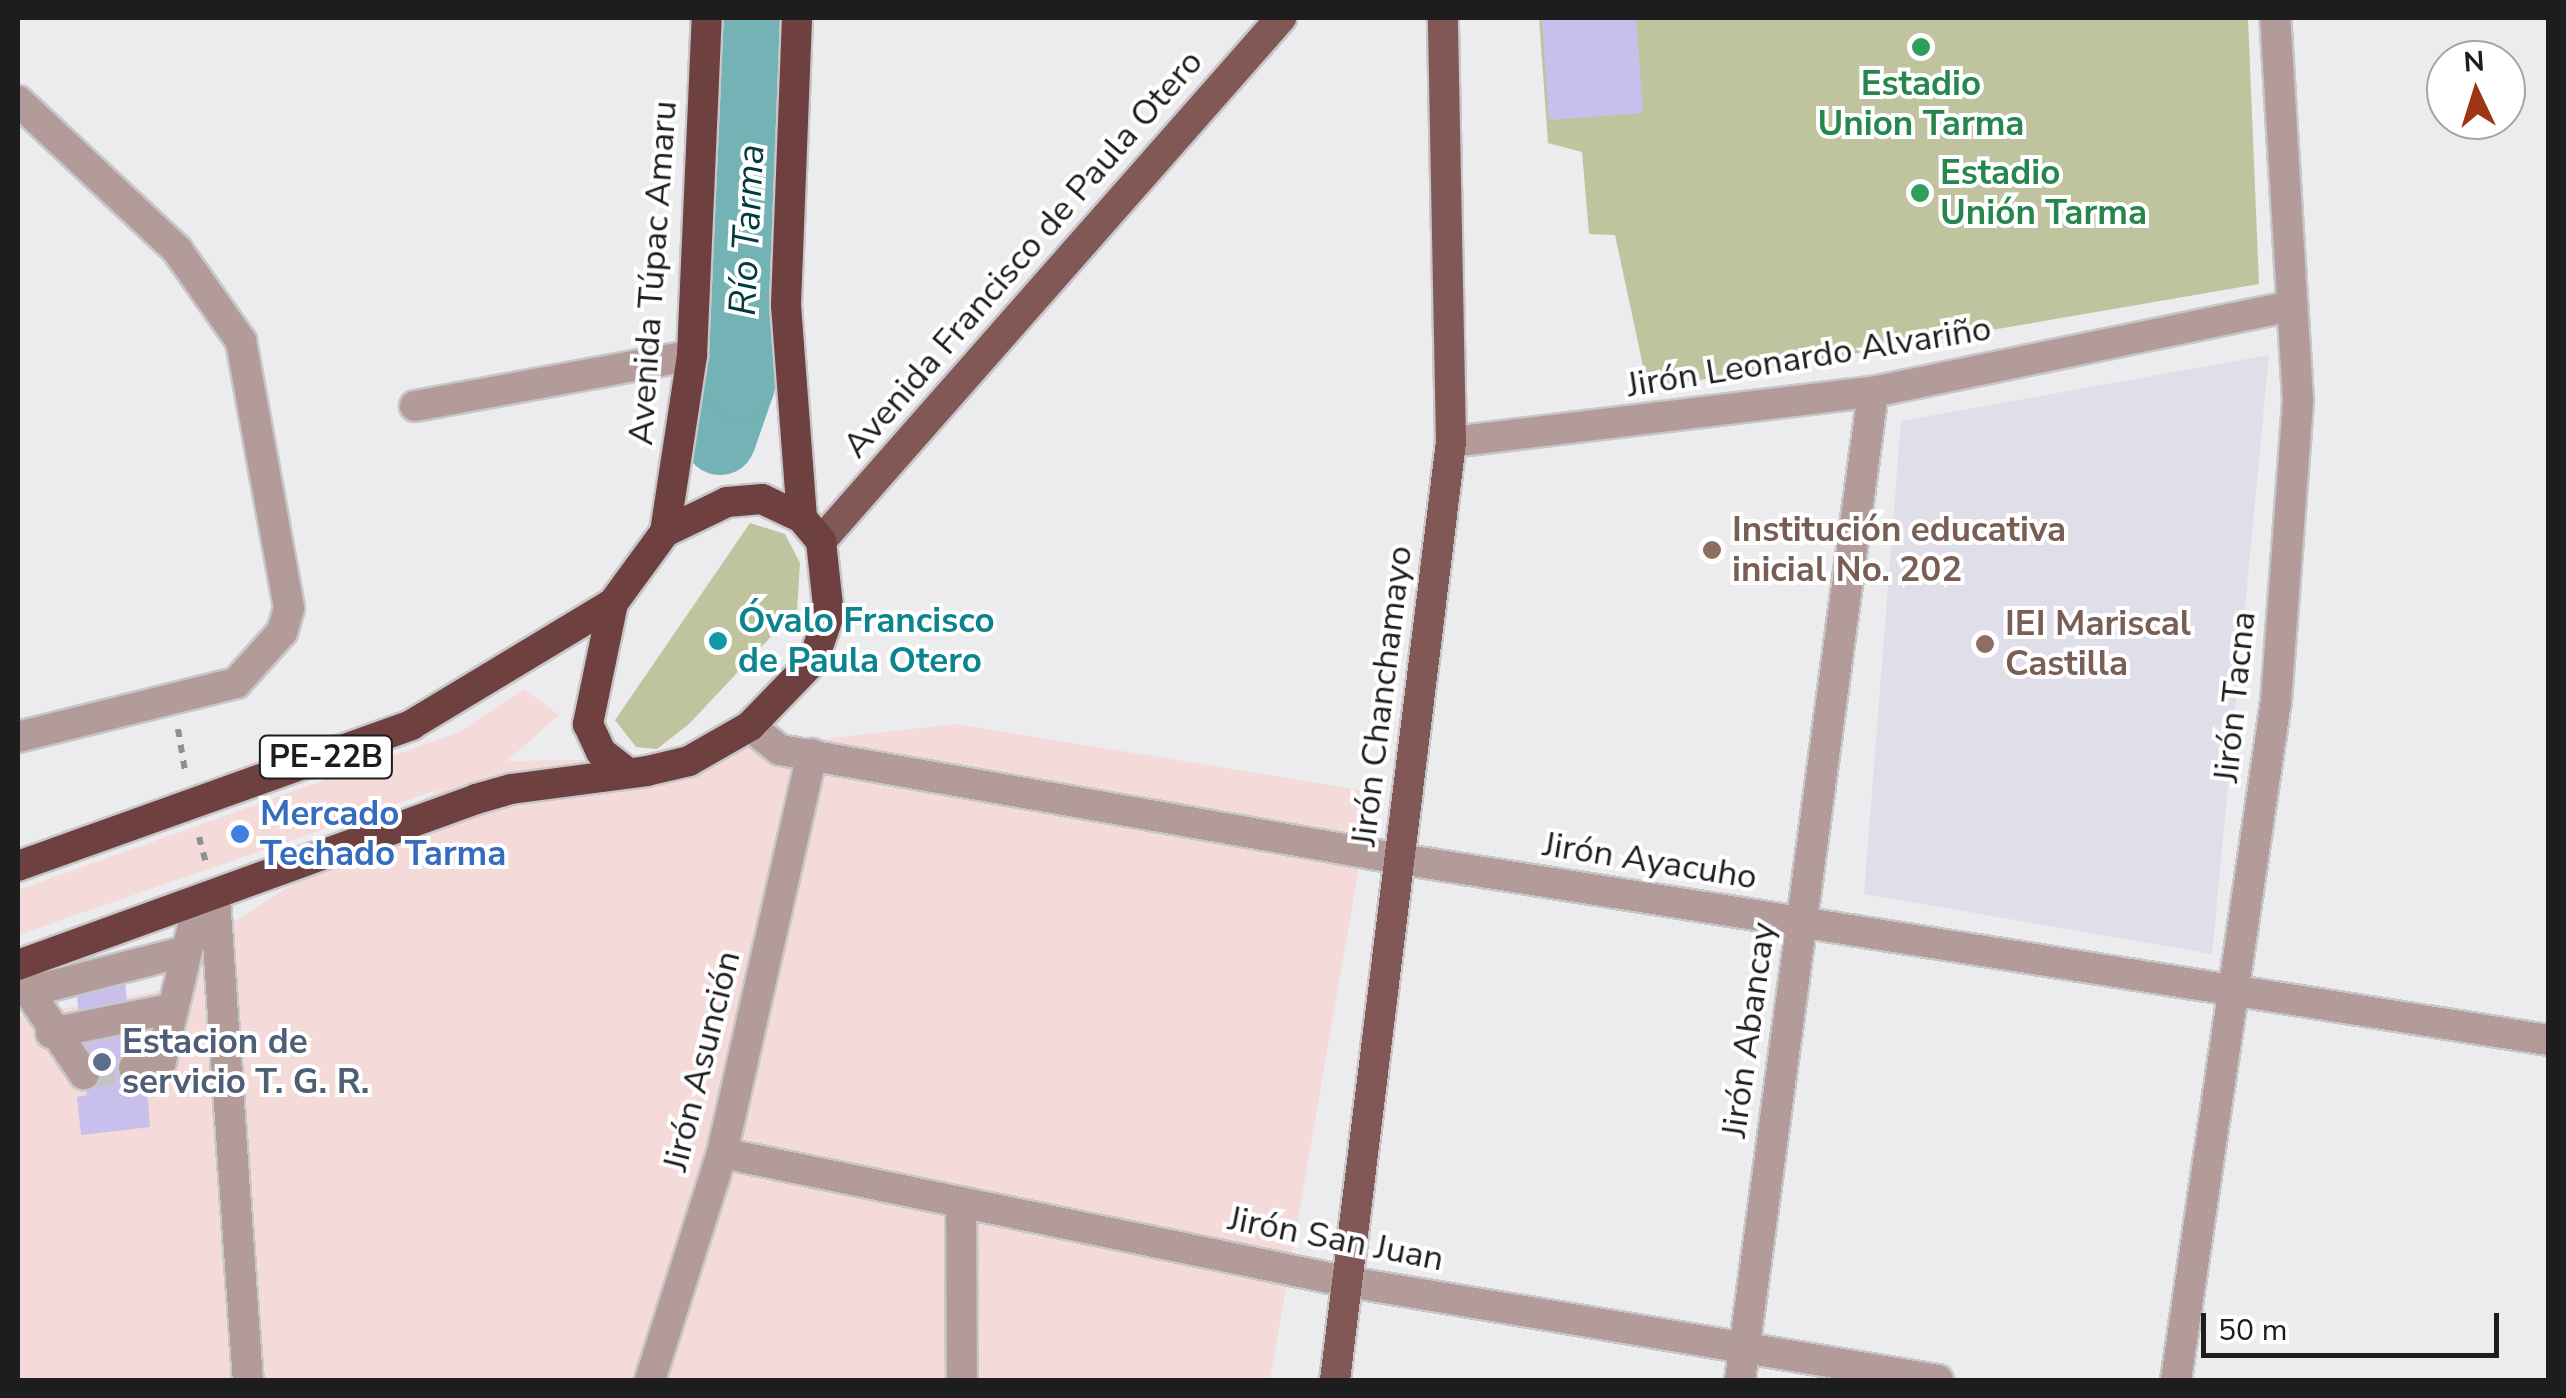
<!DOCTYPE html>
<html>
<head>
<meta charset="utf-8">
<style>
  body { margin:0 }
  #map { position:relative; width:2566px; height:1398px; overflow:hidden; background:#ecebee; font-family:"Nunito Sans",sans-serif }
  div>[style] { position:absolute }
  .commercial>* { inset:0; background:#f5dada }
  .built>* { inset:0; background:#e0dee9 }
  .green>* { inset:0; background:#bfc49f }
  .river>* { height:72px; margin:-36px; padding:0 36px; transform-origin:36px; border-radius:36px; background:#73b2b5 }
  .building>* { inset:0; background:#c9bfec }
  .minor-tunnel>* { height:30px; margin-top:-15px; transform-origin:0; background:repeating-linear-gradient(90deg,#c3c2c4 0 30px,transparent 0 45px) }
  .path>* { height:6px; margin-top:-3px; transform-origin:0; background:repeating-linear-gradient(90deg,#8f8e91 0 8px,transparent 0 16px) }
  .roads { filter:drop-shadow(2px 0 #c7c6c9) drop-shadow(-2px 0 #c7c6c9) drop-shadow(0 2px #c7c6c9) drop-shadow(0 -2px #c7c6c9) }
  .minor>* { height:30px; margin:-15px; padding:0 15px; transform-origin:15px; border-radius:15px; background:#b39b99 }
  .major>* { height:30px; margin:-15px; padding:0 15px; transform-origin:15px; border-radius:15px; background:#815856 }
  .highway>* { height:30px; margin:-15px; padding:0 15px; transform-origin:15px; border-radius:15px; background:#6e403f }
  .dots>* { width:28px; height:28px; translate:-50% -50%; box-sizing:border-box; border:5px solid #fff; border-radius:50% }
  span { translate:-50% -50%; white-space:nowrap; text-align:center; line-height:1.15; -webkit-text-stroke:8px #fff; paint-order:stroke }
  .shield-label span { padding:2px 8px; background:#fff; border:2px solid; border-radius:8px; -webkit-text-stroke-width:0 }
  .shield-label { font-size:32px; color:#1d1d1e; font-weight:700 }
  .leisure-label { font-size:35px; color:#27864d; font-weight:700 }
  .left { translate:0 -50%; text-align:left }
  .street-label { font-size:35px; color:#1d1d1e }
  .education-label { font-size:35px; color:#785e54; font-weight:700 }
  .culture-label { font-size:35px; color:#0d838f; font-weight:700 }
  .shop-label { font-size:35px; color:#366cbe; font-weight:700 }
  .service-label { font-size:35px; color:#4e5e75; font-weight:700 }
  .water-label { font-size:38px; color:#003c3f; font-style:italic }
  .frame { position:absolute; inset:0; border:20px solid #1d1d1e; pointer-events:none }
  .north { position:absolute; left:2426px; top:40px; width:100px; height:100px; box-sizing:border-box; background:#fff; border:2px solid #a5a5a5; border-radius:50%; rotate:356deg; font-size:28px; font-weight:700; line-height:40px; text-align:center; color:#1d1d1e }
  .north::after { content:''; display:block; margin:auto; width:35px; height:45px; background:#9d3614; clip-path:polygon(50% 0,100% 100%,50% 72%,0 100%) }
  .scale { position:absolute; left:2201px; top:1313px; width:298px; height:45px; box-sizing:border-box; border:5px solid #1d1d1e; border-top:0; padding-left:12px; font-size:30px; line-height:35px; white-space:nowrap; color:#1d1d1e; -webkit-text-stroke:8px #fff; paint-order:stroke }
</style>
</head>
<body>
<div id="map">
  <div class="commercial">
    <i style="clip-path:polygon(524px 689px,559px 715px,507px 761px,646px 759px,956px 724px,1372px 792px,1270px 1380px,18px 1380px,18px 1017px,190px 985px,234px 922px,442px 788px,18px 935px,18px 890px,462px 731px)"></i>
  </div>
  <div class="built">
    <i style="clip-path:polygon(2269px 355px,2212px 954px,1864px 894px,1901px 421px)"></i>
  </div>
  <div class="green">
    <i style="clip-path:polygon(1539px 18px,2248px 18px,2259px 284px,1648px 389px,1615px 235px,1589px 234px,1582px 152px,1548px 143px)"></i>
    <i style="clip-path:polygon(750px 523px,785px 534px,800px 563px,797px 609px,689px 724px,657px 749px,636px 747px,615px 720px)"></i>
  </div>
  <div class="river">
    <i style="left:720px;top:439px;width:58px;rotate:-70.9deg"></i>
    <i style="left:739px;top:384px;width:366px;rotate:-87.2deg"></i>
  </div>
  <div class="building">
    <i style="clip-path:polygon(1542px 18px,1636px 18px,1643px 113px,1549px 120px)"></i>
    <i style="clip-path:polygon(125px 982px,136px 1090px,147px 1088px,150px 1127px,81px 1135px,77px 1097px,87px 1095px,76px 987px)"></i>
  </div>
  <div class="minor-tunnel">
    <i style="left:84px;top:1074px;width:50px;rotate:-6.8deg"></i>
  </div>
  <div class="path">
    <i style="left:178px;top:729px;width:43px;rotate:80.5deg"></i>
    <i style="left:199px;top:837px;width:27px;rotate:75deg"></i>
  </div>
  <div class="roads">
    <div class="minor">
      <i style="left:18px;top:101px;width:218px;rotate:43.1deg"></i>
      <i style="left:177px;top:250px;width:111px;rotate:54.9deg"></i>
      <i style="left:241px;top:341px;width:271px;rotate:79.8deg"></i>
      <i style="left:289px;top:608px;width:25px;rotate:106deg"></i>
      <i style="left:282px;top:632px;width:69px;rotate:132deg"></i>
      <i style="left:236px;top:683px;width:225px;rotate:166.1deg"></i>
      <i style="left:415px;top:406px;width:282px;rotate:-10.4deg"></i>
      <i style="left:1451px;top:442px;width:425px;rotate:-6.8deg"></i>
      <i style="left:1873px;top:392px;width:428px;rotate:-11.6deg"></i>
      <i style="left:750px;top:726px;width:38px;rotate:39deg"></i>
      <i style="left:780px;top:750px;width:630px;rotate:9.97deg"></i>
      <i style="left:1400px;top:859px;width:1162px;rotate:8.96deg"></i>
      <i style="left:215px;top:898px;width:483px;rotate:86.1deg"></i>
      <i style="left:19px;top:977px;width:117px;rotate:56.2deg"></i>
      <i style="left:27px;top:992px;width:161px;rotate:-14.4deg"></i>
      <i style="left:51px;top:1033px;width:120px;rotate:-11.5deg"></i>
      <i style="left:134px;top:1068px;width:26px;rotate:-7deg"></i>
      <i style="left:160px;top:1065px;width:165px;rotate:-76.7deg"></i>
      <i style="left:722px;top:1153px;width:640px;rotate:11.63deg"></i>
      <i style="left:1349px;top:1282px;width:597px;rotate:9.45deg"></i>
      <i style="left:961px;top:1202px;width:178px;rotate:89.7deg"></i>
      <i style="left:650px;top:1380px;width:238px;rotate:-72.4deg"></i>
      <i style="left:722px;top:1153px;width:409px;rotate:-77.3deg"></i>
      <i style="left:1740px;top:1380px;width:997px;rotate:-82.33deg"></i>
      <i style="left:2176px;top:1380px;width:686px;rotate:-81.62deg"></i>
      <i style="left:2276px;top:701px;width:302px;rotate:-85.8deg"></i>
      <i style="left:2298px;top:400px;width:383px;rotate:-93.4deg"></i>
    </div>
    <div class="major">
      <i style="left:821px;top:541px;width:697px;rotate:-48.67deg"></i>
      <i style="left:1335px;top:1380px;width:945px;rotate:-82.95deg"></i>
      <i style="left:1451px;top:442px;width:424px;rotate:-91.1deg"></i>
    </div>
    <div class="highway">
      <i style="left:797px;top:18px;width:287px;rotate:92.2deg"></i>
      <i style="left:786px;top:305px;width:214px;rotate:85.7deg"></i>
      <i style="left:665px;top:532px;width:179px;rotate:-81.3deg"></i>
      <i style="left:692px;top:355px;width:337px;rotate:-87.5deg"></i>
      <i style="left:18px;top:866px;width:418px;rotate:-19.7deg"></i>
      <i style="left:411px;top:725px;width:236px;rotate:-31.1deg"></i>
      <i style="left:18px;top:965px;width:487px;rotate:-19.9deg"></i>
      <i style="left:476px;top:799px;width:36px;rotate:-16deg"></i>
      <i style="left:511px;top:789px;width:137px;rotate:-7.5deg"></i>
      <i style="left:647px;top:771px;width:43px;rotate:-13.4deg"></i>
      <i style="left:689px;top:761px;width:70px;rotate:-29.8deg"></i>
      <i style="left:750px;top:726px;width:91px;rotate:-45.9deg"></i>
      <i style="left:813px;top:661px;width:49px;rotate:-70.8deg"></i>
      <i style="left:829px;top:615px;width:74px;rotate:-96.2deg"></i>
      <i style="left:821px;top:541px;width:30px;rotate:-130deg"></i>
      <i style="left:802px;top:518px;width:44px;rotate:-154.6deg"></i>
      <i style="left:762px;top:499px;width:35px;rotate:175deg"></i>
      <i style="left:727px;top:502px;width:69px;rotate:154.2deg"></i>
      <i style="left:665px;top:532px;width:88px;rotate:126.2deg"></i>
      <i style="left:613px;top:603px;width:124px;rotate:101.7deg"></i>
      <i style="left:588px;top:724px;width:31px;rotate:65deg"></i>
      <i style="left:601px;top:752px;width:33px;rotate:38deg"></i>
    </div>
  </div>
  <div class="dots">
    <i style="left:1921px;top:47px;background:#2e9e5b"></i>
    <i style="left:1920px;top:193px;background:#2e9e5b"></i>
    <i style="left:1712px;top:550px;background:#8d6e63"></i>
    <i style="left:718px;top:641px;background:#0f9aa8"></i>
    <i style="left:1985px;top:644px;background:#8d6e63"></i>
    <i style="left:240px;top:834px;background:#3f7fe0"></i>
    <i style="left:102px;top:1062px;background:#5c6f8a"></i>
  </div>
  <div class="shield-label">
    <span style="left:326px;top:757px">PE-22B</span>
  </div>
  <div class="leisure-label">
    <span style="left:1921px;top:104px">Estadio<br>Union Tarma</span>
    <span class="left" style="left:1940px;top:193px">Estadio<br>Unión Tarma</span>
  </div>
  <div class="street-label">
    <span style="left:1023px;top:254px;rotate:-49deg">Avenida Francisco de Paula Otero</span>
    <span style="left:653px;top:273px;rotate:-86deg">Avenida Túpac Amaru</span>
    <span style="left:1809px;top:357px;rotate:-9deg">Jirón Leonardo Alvariño</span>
    <span style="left:1382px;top:696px;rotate:-83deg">Jirón Chanchamayo</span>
    <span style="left:2235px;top:697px;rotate:-84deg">Jirón Tacna</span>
    <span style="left:1650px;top:861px;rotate:9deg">Jirón Ayacuho</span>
    <span style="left:1749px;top:1030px;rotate:-82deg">Jirón Abancay</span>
    <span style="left:702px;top:1061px;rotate:-76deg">Jirón Asunción</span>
    <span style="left:1336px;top:1239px;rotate:11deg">Jirón San Juan</span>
  </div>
  <div class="education-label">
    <span class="left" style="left:1732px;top:550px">Institución educativa<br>inicial No. 202</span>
    <span class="left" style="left:2005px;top:644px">IEI Mariscal<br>Castilla</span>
  </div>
  <div class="culture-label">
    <span class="left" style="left:738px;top:641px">Óvalo Francisco<br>de Paula Otero</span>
  </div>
  <div class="shop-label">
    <span class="left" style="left:260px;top:834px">Mercado<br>Techado Tarma</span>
  </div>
  <div class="service-label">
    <span class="left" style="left:122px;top:1062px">Estacion de<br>servicio T. G. R.</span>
  </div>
  <div class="water-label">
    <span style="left:747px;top:230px;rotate:-87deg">Río Tarma</span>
  </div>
  <div class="frame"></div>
  <div class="north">N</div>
  <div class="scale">50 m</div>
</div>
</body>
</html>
